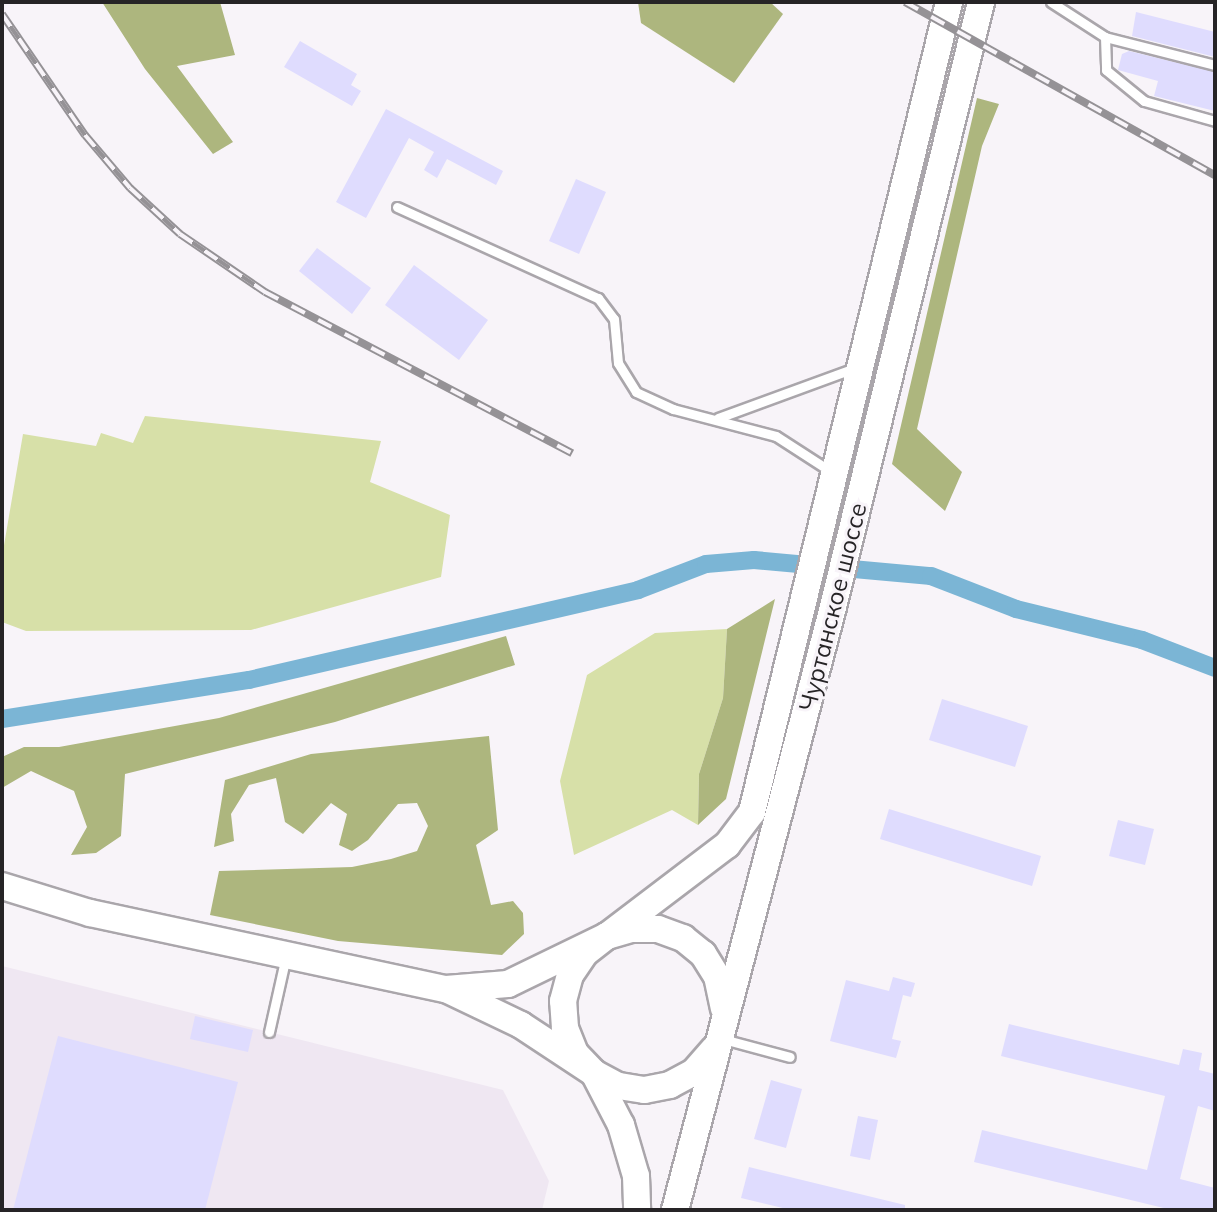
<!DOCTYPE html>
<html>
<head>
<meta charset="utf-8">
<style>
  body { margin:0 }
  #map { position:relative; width:1217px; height:1212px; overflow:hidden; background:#f8f4f9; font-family:Mulish,sans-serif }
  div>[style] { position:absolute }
  .built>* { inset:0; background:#efe7f2 }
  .green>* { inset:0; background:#d7e0a8 }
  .forest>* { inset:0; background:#adb67e }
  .canal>* { height:18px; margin:-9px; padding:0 9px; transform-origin:9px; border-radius:9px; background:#7bb5d5 }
  .building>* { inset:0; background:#dfdcfe }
  .roads { filter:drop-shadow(2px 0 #aaa6ab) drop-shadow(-2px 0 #aaa6ab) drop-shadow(0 2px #aaa6ab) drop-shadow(0 -2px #aaa6ab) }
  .lane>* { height:9px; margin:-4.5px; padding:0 4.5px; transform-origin:4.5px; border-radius:4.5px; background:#fff }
  .secondary>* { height:26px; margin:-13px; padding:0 13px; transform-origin:13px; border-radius:13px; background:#fff }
  .rail>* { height:8px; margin-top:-4px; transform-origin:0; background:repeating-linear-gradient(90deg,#f8f4f9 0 15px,#959296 0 30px); box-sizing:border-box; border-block:2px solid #959296 }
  span { translate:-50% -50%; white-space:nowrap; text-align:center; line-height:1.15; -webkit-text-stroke:6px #f8f4f9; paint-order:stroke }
  .street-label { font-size:24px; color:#262426 }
  .frame { position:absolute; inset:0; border:4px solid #262426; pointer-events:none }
</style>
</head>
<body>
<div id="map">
  <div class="built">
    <i style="clip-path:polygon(2px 966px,503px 1090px,549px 1181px,542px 1210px,2px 1210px)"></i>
  </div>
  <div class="green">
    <i style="clip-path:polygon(145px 416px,381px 441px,370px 482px,450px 515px,441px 577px,251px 630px,26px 631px,2px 622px,2px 557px,23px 434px,96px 446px,101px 433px,133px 443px)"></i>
    <i style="clip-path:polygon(727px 629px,723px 698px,699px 774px,698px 825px,672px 810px,574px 855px,560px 781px,587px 675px,655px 633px)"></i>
  </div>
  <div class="forest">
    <i style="clip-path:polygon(102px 2px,220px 2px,235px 55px,177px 66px,233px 142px,213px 154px,145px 69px)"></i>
    <i style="clip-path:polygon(638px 2px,770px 2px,783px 14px,734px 83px,641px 23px)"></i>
    <i style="clip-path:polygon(977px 98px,999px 104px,982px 146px,917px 429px,962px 472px,945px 511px,892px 464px)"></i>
    <i style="clip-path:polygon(775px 599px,726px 799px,698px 825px,699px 774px,723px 698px,727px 629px)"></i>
    <i style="clip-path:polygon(506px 636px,515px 665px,335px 722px,125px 774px,121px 836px,96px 853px,71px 855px,87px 827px,74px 791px,31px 771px,2px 788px,2px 757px,24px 747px,59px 747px,219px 718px)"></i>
    <i style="clip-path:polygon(489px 736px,498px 830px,476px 845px,491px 905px,513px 901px,523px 913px,524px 934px,502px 955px,338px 941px,210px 915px,219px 871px,352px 867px,391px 859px,417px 851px,428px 826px,417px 803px,398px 804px,368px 840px,352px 851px,339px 845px,347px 814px,331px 803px,303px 834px,285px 822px,276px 778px,249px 785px,231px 814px,234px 841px,214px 847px,225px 780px,311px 754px)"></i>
  </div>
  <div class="canal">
    <i style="left:2px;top:719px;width:250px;rotate:-9deg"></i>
    <i style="left:249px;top:680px;width:399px;rotate:-13deg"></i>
    <i style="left:638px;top:590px;width:73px;rotate:-20.9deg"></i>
    <i style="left:706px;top:564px;width:48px;rotate:-4.8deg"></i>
    <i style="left:754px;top:560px;width:178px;rotate:5.2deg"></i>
    <i style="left:931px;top:576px;width:91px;rotate:21.2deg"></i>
    <i style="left:1016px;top:609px;width:130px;rotate:13.8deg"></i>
    <i style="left:1142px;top:640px;width:78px;rotate:21deg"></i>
  </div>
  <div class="building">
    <i style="clip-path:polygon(1136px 12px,1215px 32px,1215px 57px,1132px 36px)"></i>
    <i style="clip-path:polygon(300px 41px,357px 74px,351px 85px,361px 91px,352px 106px,284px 67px)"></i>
    <i style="clip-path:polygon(1129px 51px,1215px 72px,1215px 111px,1154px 96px,1158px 81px,1118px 70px,1122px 54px)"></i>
    <i style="clip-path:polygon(386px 109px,503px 171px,496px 185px,447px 159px,437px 178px,424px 170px,434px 152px,409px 138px,366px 218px,336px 202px)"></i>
    <i style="clip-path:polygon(576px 179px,606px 192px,579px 254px,549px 241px)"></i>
    <i style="clip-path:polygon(317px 248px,371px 288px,352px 314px,299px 271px)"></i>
    <i style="clip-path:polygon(414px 265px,488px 320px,459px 360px,385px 305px)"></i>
    <i style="clip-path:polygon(942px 699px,1028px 726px,1015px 767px,929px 740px)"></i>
    <i style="clip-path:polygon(889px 809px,1041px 856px,1032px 886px,880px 839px)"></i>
    <i style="clip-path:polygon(1118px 820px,1154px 829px,1145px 865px,1109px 856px)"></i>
    <i style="clip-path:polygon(893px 977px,915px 983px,911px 997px,903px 995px,892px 1039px,901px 1041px,896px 1058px,830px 1041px,846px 980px,889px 991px)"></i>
    <i style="clip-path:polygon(195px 1016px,253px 1030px,248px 1052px,190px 1039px)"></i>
    <i style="clip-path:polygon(1009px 1024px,1179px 1065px,1183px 1049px,1202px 1053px,1199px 1070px,1215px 1074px,1215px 1111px,1198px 1106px,1180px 1179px,1215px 1188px,1215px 1210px,1172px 1210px,974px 1162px,982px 1130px,1147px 1170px,1165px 1096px,1001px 1056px)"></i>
    <i style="clip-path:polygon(58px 1036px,238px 1082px,205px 1210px,13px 1210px)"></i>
    <i style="clip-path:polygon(771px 1080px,802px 1089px,786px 1148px,754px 1139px)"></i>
    <i style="clip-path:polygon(858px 1116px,878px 1120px,870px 1160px,850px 1156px)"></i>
    <i style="clip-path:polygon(749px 1167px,905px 1205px,905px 1210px,791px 1210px,741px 1198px)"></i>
  </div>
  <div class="roads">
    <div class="lane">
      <i style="left:1051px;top:2px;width:64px;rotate:32.9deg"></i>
      <i style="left:1105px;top:37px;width:33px;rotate:88deg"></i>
      <i style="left:1106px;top:70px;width:49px;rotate:39.2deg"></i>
      <i style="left:1144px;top:101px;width:74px;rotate:15.7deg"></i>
      <i style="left:1105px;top:37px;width:114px;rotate:14.3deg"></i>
      <i style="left:397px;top:207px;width:221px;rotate:24.4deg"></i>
      <i style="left:598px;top:298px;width:26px;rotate:53deg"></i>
      <i style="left:614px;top:319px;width:44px;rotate:84.8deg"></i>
      <i style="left:618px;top:363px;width:34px;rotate:58deg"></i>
      <i style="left:636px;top:392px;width:41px;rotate:24.7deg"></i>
      <i style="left:673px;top:409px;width:106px;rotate:14.7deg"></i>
      <i style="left:776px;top:436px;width:64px;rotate:32.9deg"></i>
      <i style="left:718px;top:418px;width:148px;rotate:-20.1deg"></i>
      <i style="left:269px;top:1032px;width:78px;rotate:-77.4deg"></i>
      <i style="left:723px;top:1039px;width:69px;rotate:15deg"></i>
    </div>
    <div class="secondary">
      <i style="left:2px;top:886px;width:92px;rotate:17.1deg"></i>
      <i style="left:90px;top:913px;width:364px;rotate:12.1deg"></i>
      <i style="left:446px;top:989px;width:83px;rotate:25.6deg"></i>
      <i style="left:521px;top:1025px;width:87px;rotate:33.3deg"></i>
      <i style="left:594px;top:1073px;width:59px;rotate:62.6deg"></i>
      <i style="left:621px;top:1125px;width:53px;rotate:73.6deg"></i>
      <i style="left:636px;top:1176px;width:34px;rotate:88deg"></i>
      <i style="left:446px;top:989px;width:62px;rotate:-4.6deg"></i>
      <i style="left:508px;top:984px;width:110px;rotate:-25.9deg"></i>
      <i style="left:607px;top:936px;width:151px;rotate:-37.2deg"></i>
      <i style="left:727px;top:845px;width:41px;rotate:-52.9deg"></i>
      <i style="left:752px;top:812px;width:834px;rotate:-76.33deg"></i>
      <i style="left:714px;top:1049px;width:30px;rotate:131deg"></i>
      <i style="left:694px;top:1072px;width:27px;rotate:152deg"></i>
      <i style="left:670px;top:1085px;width:26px;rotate:169deg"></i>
      <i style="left:644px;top:1090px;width:26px;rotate:-171deg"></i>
      <i style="left:618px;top:1086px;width:27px;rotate:-152deg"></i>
      <i style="left:594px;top:1073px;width:28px;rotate:-134deg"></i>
      <i style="left:575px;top:1053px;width:27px;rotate:-112deg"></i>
      <i style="left:565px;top:1028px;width:27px;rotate:-94deg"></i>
      <i style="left:563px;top:1001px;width:27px;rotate:-75deg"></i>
      <i style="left:570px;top:975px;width:27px;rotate:-56deg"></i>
      <i style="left:585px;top:953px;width:28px;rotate:-38deg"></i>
      <i style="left:607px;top:936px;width:26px;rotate:-16deg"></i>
      <i style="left:632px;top:929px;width:26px"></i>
      <i style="left:658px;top:929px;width:27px;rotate:20deg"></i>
      <i style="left:683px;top:938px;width:26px;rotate:39deg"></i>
      <i style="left:703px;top:954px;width:26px;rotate:58deg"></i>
      <i style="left:717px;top:976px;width:33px;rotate:78deg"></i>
      <i style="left:675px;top:1210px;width:623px;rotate:-75.32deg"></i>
      <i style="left:833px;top:607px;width:623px;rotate:-76.25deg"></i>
    </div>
  </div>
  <div class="rail">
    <i style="left:905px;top:2px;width:355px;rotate:29.2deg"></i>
    <i style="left:2px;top:14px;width:147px;rotate:55.6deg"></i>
    <i style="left:85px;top:135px;width:70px;rotate:49.7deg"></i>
    <i style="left:130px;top:188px;width:68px;rotate:42.6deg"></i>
    <i style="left:180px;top:234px;width:103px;rotate:34.3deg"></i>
    <i style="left:265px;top:292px;width:347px;rotate:27.7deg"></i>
  </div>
  <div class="street-label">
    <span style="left:833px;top:607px;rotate:-76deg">Чуртанское шоссе</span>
  </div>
  <div class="frame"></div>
</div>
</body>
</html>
